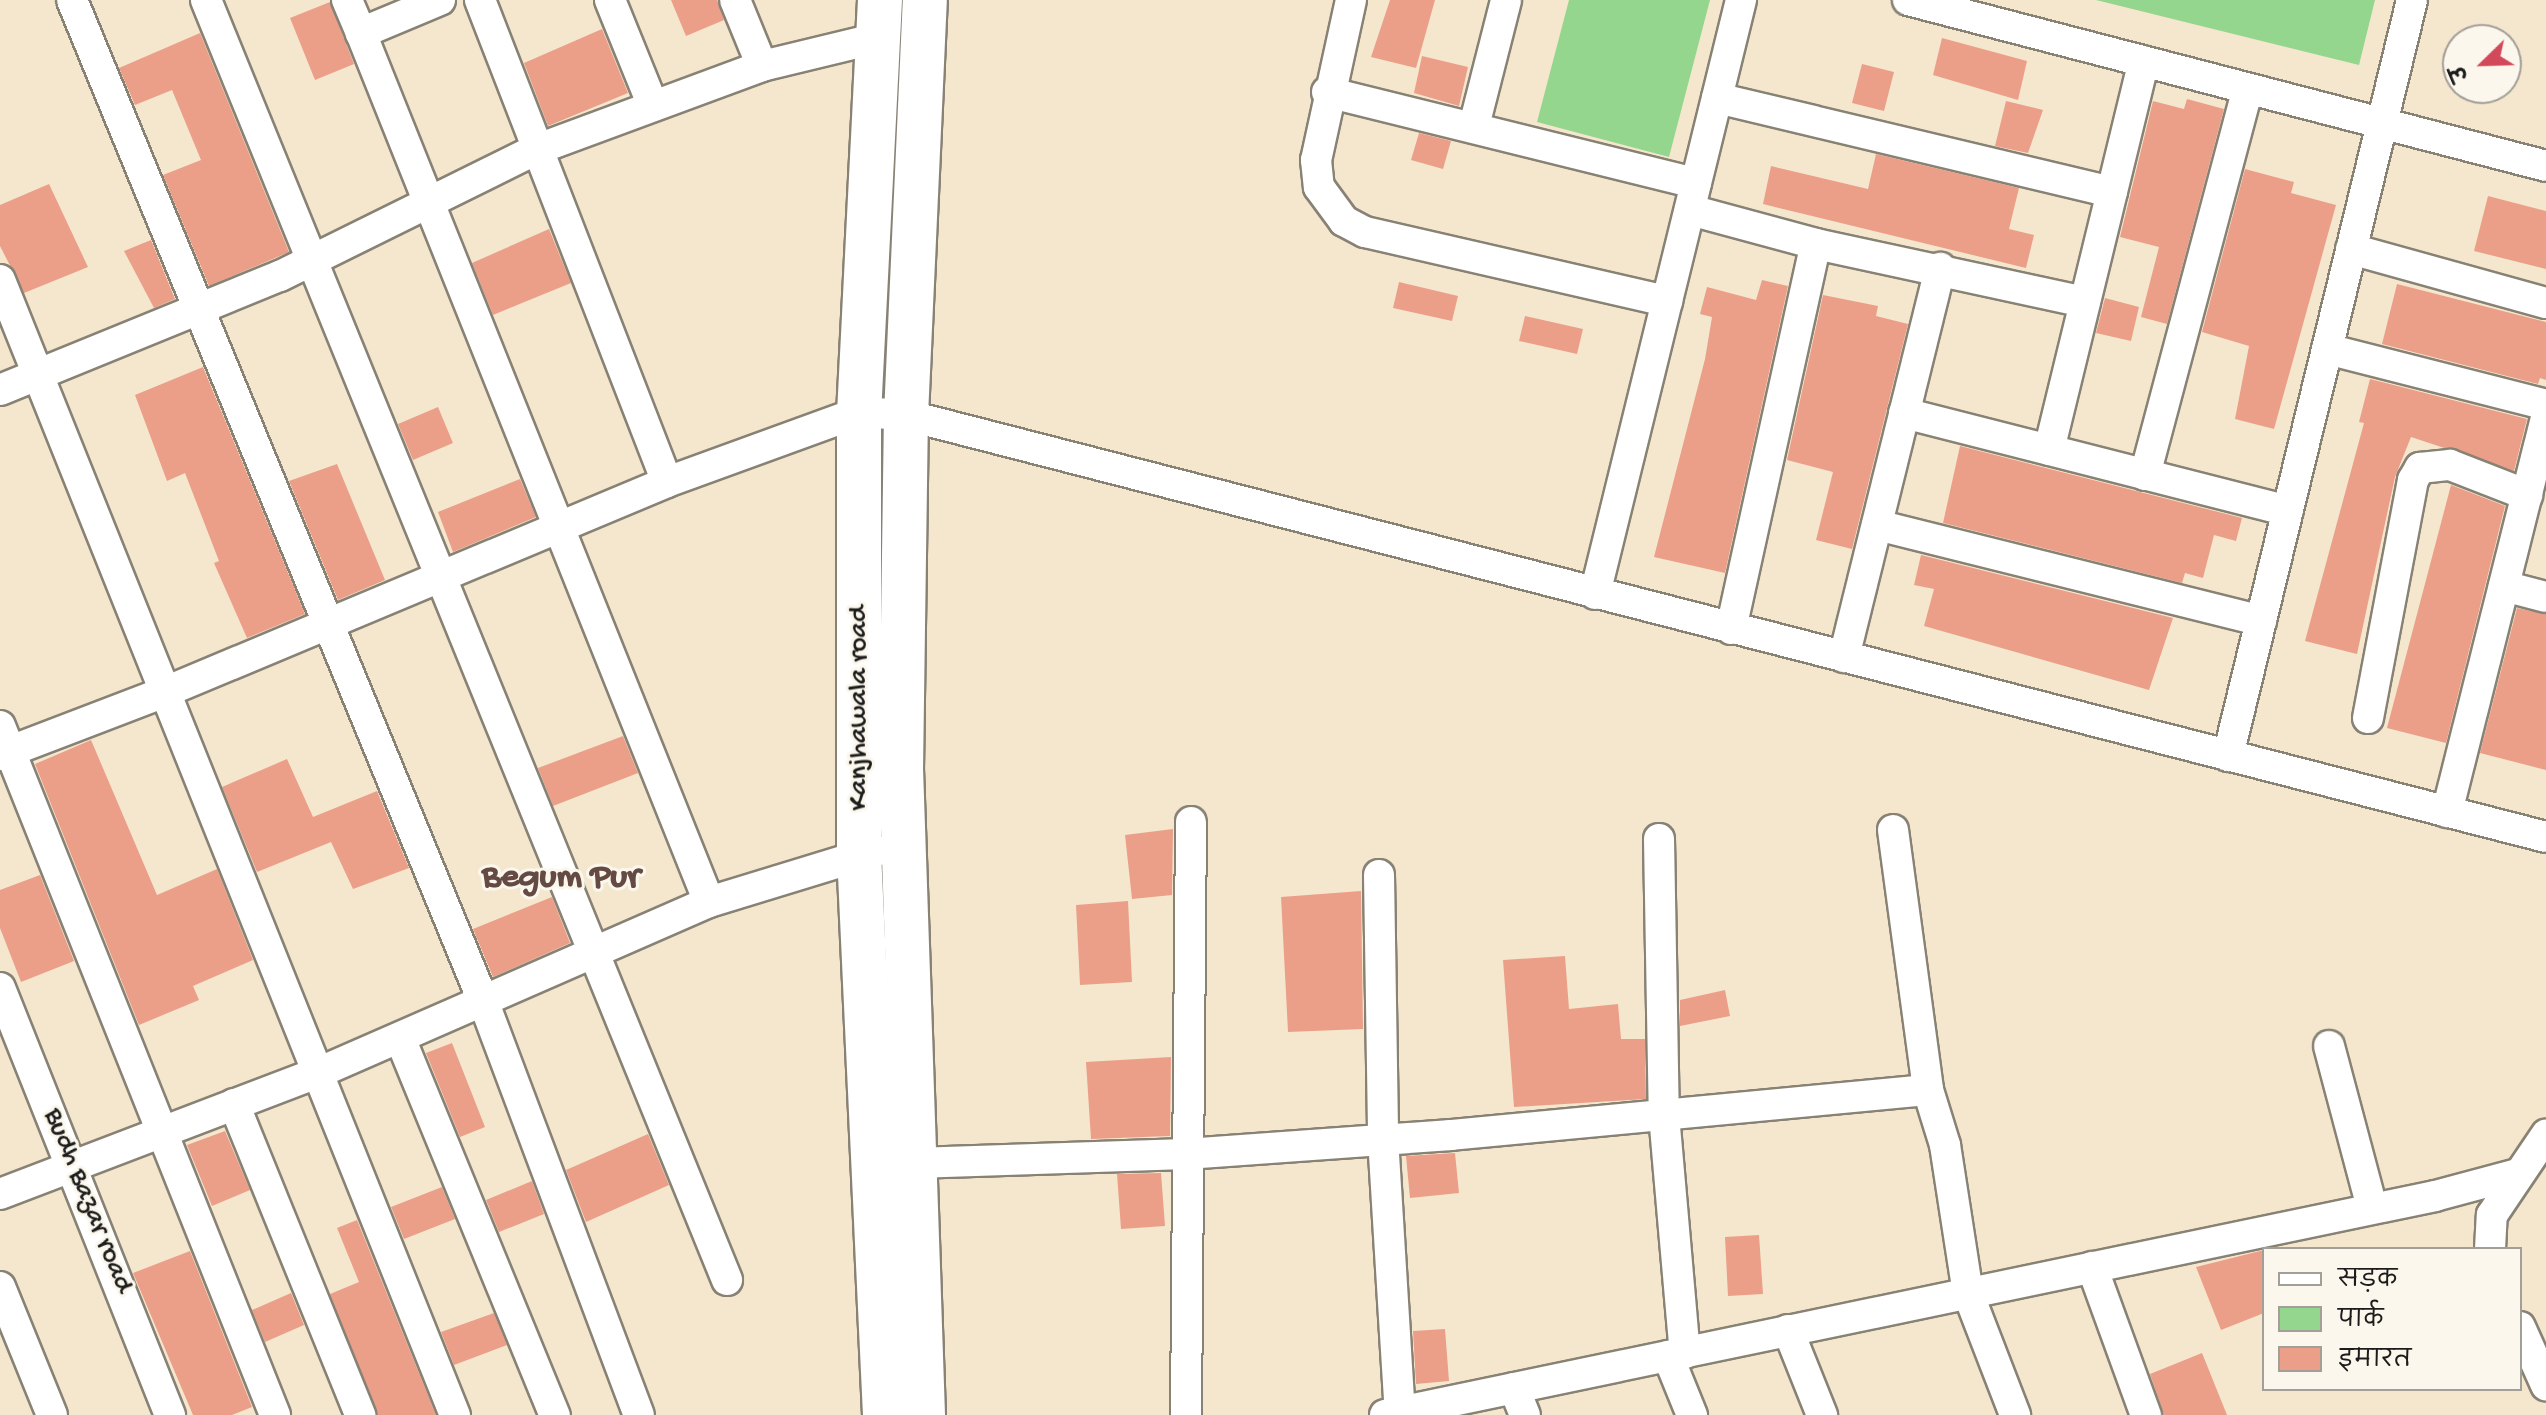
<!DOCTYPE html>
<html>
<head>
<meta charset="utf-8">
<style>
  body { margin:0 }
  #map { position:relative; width:2546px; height:1415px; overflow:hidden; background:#f5e7ce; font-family:"Gochi Hand","Playpen Sans Deva",sans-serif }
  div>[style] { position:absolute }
  .green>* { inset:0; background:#94d68d }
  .building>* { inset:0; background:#eb9f89 }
  .roads { filter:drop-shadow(2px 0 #888275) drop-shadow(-2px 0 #888275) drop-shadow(0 2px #888275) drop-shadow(0 -2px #888275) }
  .minor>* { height:30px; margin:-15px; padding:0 15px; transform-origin:15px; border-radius:15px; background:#fff }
  .secondary>* { height:44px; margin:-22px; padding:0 22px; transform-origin:22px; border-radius:22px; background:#fff }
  span { translate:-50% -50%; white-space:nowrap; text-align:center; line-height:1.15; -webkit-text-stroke:6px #fbf7ec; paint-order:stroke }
  .street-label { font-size:28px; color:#1c1c1c }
  .district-label { font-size:36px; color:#644a42; font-weight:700 }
  .legend { position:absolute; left:2262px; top:1247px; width:260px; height:144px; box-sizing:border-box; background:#fbf7ec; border:2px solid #a29f99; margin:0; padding:10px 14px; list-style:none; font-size:24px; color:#1c1c1c }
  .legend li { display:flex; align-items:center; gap:16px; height:40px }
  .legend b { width:40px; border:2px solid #a29f99 }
  .north { position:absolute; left:2442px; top:24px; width:80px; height:80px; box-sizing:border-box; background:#fbf7ec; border:2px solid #a29f99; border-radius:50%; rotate:247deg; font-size:22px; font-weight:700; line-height:32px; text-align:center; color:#1c1c1c }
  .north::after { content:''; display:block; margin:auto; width:28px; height:36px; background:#d1495b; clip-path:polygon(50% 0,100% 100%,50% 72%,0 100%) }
</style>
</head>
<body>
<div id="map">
  <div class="green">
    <i style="clip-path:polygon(1569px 0,1710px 0,1669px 157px,1537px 122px)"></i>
    <i style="clip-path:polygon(2096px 0,2375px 0,2359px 65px)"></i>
  </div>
  <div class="building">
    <i style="clip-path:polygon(671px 0,717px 0,724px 20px,686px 36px)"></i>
    <i style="clip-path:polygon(1390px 0,1435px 0,1416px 68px,1371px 57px)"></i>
    <i style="clip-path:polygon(330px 2px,354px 64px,315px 80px,290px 18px)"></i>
    <i style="clip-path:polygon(602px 29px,628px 93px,548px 126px,524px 63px)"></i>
    <i style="clip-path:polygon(200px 33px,289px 252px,209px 286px,163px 175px,201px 160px,172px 90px,135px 105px,119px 68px)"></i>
    <i style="clip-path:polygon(1942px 38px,2027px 61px,2018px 100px,1933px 75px)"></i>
    <i style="clip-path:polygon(1422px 56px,1468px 67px,1459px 106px,1414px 93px)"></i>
    <i style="clip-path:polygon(1862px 64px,1894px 72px,1884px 111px,1852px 103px)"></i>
    <i style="clip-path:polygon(2187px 99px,2224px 109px,2167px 324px,2141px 317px,2159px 247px,2120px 237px,2153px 101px,2184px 109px)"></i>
    <i style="clip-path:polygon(2006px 101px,2043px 110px,2028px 153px,1995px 146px)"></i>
    <i style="clip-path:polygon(1419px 133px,1451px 141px,1443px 169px,1411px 160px)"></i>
    <i style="clip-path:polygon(1876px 154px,2019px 188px,2009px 229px,2034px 235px,2026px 268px,1763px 204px,1771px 166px,1868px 189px)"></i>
    <i style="clip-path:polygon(2245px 169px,2294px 182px,2291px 193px,2336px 205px,2274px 429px,2235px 419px,2249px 346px,2202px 332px)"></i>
    <i style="clip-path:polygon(49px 184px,88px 267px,24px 293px,0 246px,0 205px)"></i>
    <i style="clip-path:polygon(2488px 196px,2546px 211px,2546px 269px,2474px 251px)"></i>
    <i style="clip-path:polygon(549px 229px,571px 283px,493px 315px,472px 263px)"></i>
    <i style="clip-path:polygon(151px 240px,175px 299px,154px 308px,124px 251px)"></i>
    <i style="clip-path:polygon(1762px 280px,1788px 286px,1725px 573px,1654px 557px,1705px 359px,1712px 317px,1700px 314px,1707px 287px,1756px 300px)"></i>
    <i style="clip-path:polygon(1399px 282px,1458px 296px,1452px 321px,1393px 308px)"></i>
    <i style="clip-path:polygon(2397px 284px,2546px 322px,2546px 380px,2540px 378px,2538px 384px,2382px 344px)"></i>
    <i style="clip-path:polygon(1823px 295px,1878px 306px,1876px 316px,1908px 324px,1852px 549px,1816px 540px,1833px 472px,1787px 460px)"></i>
    <i style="clip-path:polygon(2105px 298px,2139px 307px,2131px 341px,2096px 333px)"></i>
    <i style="clip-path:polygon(1525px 316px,1583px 329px,1577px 354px,1519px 341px)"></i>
    <i style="clip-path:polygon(203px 367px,305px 614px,247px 638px,214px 563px,219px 561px,185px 473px,167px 481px,135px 395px)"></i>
    <i style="clip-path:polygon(2370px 379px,2527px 419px,2514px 471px,2411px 437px,2395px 477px,2357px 654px,2305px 641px,2364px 423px,2359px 422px)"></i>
    <i style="clip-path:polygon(438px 407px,453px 443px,413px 460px,398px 424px)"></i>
    <i style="clip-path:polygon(1960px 446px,2242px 518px,2236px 541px,2214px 535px,2203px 578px,2185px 573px,2182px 583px,1943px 523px)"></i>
    <i style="clip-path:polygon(337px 464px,385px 580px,338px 600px,289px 481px)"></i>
    <i style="clip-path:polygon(520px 479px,536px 517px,453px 552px,438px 512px)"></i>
    <i style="clip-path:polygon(2451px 485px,2505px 506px,2446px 743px,2387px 728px)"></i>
    <i style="clip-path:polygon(1921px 555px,2173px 618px,2149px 690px,1924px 626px,1934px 589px,1914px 585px)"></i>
    <i style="clip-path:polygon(2517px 608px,2546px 614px,2546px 770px,2480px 753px)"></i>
    <i style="clip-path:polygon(623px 736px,638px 773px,553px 806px,538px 768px)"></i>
    <i style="clip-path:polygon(91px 740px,157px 895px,217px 869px,253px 960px,193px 986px,199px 1000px,139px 1025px,35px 764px)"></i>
    <i style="clip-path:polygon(287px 759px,313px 817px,377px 791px,409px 868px,353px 889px,331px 842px,257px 872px,222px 787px)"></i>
    <i style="clip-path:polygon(1173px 829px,1172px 895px,1132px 899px,1125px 835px)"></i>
    <i style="clip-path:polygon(40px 875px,74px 961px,21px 982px,0 928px,0 890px)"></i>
    <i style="clip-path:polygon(1361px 891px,1363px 1029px,1288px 1032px,1281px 897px)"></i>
    <i style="clip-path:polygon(552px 897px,570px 943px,493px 977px,473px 929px)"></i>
    <i style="clip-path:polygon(1128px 901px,1132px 982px,1080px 985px,1076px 905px)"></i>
    <i style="clip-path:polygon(1565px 956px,1569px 1009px,1618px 1004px,1621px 1039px,1645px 1039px,1646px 1099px,1514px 1107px,1503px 960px)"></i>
    <i style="clip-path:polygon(1725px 990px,1730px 1016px,1680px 1026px,1680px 1000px)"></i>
    <i style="clip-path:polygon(452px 1043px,485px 1127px,460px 1137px,426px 1053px)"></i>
    <i style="clip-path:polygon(1171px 1057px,1170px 1136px,1091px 1139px,1086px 1062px)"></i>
    <i style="clip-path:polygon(225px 1131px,250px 1190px,212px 1206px,187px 1145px)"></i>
    <i style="clip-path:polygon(648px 1134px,669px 1185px,586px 1222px,566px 1170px)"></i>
    <i style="clip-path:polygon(1455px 1153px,1459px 1193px,1410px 1198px,1406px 1156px)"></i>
    <i style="clip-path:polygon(1161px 1173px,1165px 1226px,1121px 1229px,1117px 1174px)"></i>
    <i style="clip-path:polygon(532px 1181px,544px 1214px,499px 1232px,486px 1200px)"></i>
    <i style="clip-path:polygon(442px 1187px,455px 1219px,404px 1239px,391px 1207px)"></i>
    <i style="clip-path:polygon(357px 1220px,436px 1415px,378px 1415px,330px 1294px,359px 1282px,337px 1228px)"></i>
    <i style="clip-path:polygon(1759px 1235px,1763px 1294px,1728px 1296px,1725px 1237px)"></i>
    <i style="clip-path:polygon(2264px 1250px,2264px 1313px,2221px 1330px,2196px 1267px)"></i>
    <i style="clip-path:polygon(190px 1251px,252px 1407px,232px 1415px,193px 1415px,133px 1273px)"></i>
    <i style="clip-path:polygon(291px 1293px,304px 1325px,265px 1342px,252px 1310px)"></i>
    <i style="clip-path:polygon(494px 1313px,507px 1345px,454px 1365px,441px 1332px)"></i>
    <i style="clip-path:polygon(1445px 1329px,1449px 1381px,1416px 1384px,1413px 1331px)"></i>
    <i style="clip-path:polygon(2202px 1353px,2227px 1415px,2164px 1415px,2150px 1374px)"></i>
  </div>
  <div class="roads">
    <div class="minor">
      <i style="left:72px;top:0;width:1084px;rotate:67.67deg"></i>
      <i style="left:484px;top:1003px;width:440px;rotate:69.4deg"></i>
      <i style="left:206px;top:0;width:1382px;rotate:67.85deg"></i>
      <i style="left:347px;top:0;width:36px;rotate:67deg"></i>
      <i style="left:440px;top:0;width:86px;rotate:157.3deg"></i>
      <i style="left:361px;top:33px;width:936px;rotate:68.18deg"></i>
      <i style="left:480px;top:0;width:517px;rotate:68.8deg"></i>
      <i style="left:610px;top:0;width:114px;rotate:67.9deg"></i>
      <i style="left:735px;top:0;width:71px;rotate:67.8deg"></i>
      <i style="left:1351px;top:0;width:164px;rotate:102.3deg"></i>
      <i style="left:1316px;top:160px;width:27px;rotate:84deg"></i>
      <i style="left:1319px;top:187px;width:42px;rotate:53.7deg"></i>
      <i style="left:1344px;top:221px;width:24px;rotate:28deg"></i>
      <i style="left:1365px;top:232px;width:310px;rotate:12.9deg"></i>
      <i style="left:1908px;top:0;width:659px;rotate:14.58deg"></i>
      <i style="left:1327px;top:92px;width:380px;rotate:13.9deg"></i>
      <i style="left:1717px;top:98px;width:406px;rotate:13.4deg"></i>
      <i style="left:1474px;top:126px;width:130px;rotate:-75.7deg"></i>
      <i style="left:1690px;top:210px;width:131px;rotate:15.1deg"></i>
      <i style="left:1816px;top:244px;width:275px;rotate:12.2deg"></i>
      <i style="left:2351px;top:249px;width:202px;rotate:15.5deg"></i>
      <i style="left:0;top:280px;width:1223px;rotate:68.16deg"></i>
      <i style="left:2327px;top:349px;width:226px;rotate:14.3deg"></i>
      <i style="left:0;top:390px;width:302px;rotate:-22.2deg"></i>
      <i style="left:280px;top:276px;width:284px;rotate:-26.3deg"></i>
      <i style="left:535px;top:150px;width:242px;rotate:-20.3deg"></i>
      <i style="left:762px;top:66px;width:119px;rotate:-13.6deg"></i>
      <i style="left:1904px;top:413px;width:396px;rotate:14.3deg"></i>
      <i style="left:2049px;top:450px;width:400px;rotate:-76.3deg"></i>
      <i style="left:2145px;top:475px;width:400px;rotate:-75.1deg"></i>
      <i style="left:1877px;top:525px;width:396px;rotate:14deg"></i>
      <i style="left:2504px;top:586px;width:43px;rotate:14.7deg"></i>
      <i style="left:1595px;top:594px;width:612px;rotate:-76.19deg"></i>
      <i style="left:1731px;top:629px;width:394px;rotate:-77.6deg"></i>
      <i style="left:1844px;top:657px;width:401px;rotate:-76.1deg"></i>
      <i style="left:2368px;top:718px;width:242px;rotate:-79.3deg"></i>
      <i style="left:2413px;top:480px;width:14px;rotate:-60deg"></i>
      <i style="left:2420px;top:468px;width:30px;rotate:-6deg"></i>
      <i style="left:2450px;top:465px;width:83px;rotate:21.3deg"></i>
      <i style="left:0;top:726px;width:742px;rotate:68.24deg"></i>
      <i style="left:0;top:755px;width:177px;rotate:-20.9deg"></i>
      <i style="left:165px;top:692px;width:544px;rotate:-22.7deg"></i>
      <i style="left:667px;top:482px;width:204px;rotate:-20deg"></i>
      <i style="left:859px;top:412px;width:47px;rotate:3.7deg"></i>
      <i style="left:906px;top:415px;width:1693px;rotate:14.43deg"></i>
      <i style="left:2228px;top:756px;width:778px;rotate:-76.32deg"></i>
      <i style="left:2447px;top:812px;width:406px;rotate:-75.9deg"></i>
      <i style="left:1893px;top:830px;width:262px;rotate:82.3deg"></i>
      <i style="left:1928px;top:1090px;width:58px;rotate:72.8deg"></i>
      <i style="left:1945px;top:1145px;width:150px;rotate:81.2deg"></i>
      <i style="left:1968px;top:1293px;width:131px;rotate:68.9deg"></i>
      <i style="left:1659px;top:839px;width:276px;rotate:89deg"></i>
      <i style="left:1664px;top:1115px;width:239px;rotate:85deg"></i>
      <i style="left:1379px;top:875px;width:263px;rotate:89.1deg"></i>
      <i style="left:1383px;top:1138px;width:278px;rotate:86.5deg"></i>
      <i style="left:0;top:988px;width:460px;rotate:68.3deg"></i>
      <i style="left:400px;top:1038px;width:408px;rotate:67.7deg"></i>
      <i style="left:2329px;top:1046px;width:168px;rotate:75.1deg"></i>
      <i style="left:234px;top:1104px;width:336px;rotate:67.9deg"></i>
      <i style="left:915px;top:1163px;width:271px;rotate:-1.9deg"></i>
      <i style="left:1186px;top:1154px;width:266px;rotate:-4.1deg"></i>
      <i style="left:1451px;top:1135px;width:479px;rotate:-5.4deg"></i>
      <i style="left:0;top:1194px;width:342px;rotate:-20.9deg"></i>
      <i style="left:320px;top:1072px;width:425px;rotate:-23.6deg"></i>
      <i style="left:709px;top:902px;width:175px;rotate:-17deg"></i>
      <i style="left:2490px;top:1249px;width:34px;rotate:-87deg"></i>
      <i style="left:2492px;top:1215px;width:97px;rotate:-56deg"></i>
      <i style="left:2092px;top:1267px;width:158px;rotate:70deg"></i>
      <i style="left:0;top:1287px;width:138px;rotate:67.9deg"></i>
      <i style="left:2520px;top:1327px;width:64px;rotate:65.9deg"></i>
      <i style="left:1788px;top:1330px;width:92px;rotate:68.2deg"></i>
      <i style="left:1668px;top:1356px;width:64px;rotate:67.9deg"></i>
      <i style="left:1514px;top:1388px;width:29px;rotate:68deg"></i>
      <i style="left:1186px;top:1415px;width:593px;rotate:-89.52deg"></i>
      <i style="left:1385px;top:1415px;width:1073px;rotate:-11.78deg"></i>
      <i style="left:2435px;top:1196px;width:85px;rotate:-15deg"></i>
    </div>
    <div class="secondary">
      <i style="left:880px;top:0;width:413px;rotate:92.9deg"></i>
      <i style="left:859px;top:412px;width:441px;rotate:90deg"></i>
      <i style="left:859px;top:853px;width:563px;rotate:87.35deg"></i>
      <i style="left:923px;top:1415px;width:645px;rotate:-91.95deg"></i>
      <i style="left:901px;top:770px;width:355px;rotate:-89.2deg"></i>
      <i style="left:906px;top:415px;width:415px;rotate:-87.4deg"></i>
    </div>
  </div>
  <div class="street-label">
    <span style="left:860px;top:708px;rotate:-90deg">Kanjhawala road</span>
    <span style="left:87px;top:1201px;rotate:68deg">Budh Bazar road</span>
  </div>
  <div class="district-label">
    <span style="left:561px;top:879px">Begum Pur</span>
  </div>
  <ul class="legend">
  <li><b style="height:10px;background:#fff"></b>सड़क</li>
  <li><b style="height:22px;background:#94d68d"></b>पार्क</li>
  <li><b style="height:22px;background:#eb9f89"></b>इमारत</li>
  </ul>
  <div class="north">उ</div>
</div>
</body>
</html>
